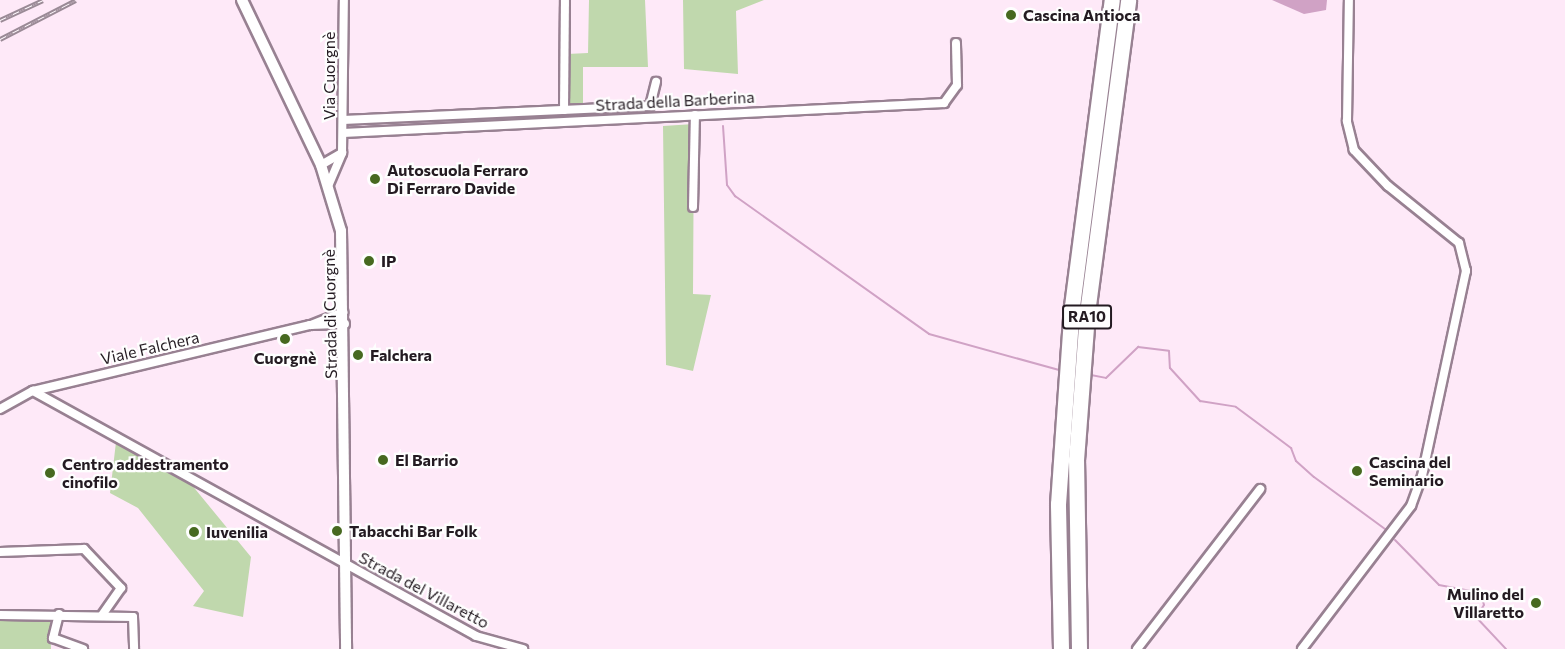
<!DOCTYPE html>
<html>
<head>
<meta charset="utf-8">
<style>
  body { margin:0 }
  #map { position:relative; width:1565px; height:649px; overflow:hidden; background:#fee9f8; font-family:Commissioner,sans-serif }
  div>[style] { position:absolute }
  .green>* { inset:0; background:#c0d8ad }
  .water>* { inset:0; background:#d0a2c5 }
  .stream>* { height:2px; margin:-1px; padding:0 1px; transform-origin:1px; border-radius:1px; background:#d0a2c5 }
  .roads { filter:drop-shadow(2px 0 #988192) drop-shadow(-2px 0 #988192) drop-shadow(0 2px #988192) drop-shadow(0 -2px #988192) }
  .minor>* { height:8px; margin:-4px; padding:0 4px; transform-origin:4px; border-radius:4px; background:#fff }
  .secondary>* { height:10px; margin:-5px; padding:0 5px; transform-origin:5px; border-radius:5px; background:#fff }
  .motorway>* { height:15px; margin:-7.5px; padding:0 7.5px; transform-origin:7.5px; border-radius:7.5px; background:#fff }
  .rail>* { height:4.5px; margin-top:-2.25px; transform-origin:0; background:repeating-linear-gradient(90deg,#fefefe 0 7px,#9a8a96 0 14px); box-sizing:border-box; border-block:2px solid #9a8a96 }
  .dots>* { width:16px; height:16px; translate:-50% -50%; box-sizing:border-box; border:3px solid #fefefe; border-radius:50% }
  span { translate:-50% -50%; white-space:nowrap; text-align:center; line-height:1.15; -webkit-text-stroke:4.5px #fefefe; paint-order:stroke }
  .shield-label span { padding:2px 4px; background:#fefefe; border:2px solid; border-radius:4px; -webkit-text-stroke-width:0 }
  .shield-label { font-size:15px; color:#241b22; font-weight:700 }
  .poi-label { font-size:16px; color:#241b22; font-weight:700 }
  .left { translate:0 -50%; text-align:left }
  .right { translate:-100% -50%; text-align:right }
  .street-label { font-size:16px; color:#241b22 }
</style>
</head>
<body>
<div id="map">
  <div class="green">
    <i style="clip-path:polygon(589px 0,645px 0,648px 67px,583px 67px,583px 106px,569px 107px,567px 54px,588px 53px)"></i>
    <i style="clip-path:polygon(683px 0,764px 0,736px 11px,738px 74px,684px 69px)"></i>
    <i style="clip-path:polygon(694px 124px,693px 294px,711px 295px,693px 371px,666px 365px,663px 126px)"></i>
    <i style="clip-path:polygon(116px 442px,182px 473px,251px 557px,243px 617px,193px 606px,204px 591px,138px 508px,110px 493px)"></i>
    <i style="clip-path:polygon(50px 618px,51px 649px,0 649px,0 619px)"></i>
  </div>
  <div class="water">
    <i style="clip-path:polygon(1272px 0,1327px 0,1326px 10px,1304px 14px)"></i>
  </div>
  <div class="stream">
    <i style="left:723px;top:126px;width:59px;rotate:86.1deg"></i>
    <i style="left:727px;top:185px;width:14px;rotate:54deg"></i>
    <i style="left:735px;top:196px;width:238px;rotate:35.4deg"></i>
    <i style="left:929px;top:334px;width:135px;rotate:15.5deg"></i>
    <i style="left:1091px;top:375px;width:15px;rotate:11deg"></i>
    <i style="left:1106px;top:378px;width:45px;rotate:-44.1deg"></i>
    <i style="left:1138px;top:347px;width:31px;rotate:7deg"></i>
    <i style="left:1169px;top:351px;width:17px;rotate:87deg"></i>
    <i style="left:1170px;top:368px;width:45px;rotate:47.7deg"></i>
    <i style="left:1200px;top:401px;width:36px;rotate:9deg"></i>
    <i style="left:1236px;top:407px;width:69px;rotate:36.7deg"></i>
    <i style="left:1291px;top:448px;width:14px;rotate:69deg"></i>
    <i style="left:1296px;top:461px;width:24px;rotate:42deg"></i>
    <i style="left:1314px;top:477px;width:88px;rotate:36.2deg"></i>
    <i style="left:1395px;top:540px;width:63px;rotate:45.6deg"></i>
    <i style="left:1439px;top:585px;width:43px;rotate:10.8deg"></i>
    <i style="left:1481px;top:593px;width:12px;rotate:76deg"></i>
    <i style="left:1484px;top:605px;width:14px;rotate:124deg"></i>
    <i style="left:1476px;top:617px;width:44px;rotate:46.8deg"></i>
  </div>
  <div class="roads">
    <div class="minor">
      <i style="left:564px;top:110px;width:110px;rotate:-89.5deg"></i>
      <i style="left:343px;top:120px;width:307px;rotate:-2.6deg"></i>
      <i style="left:650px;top:106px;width:25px;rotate:-76deg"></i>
      <i style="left:343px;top:133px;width:602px;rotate:-2.86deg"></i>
      <i style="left:944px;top:103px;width:22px;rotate:-54deg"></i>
      <i style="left:957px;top:85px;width:42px;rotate:-91.4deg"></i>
      <i style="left:321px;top:165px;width:24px;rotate:-30deg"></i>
      <i style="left:329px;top:184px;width:34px;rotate:-67deg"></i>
      <i style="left:342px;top:153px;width:153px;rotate:-89.3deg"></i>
      <i style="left:693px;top:207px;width:92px;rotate:-88.8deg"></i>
      <i style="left:311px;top:325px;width:35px;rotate:-22deg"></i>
      <i style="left:33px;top:391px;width:506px;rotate:28.94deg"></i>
      <i style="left:476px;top:636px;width:49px;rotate:15.5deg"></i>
      <i style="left:0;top:409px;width:38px;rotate:-29deg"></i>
      <i style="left:33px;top:391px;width:285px;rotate:-13.4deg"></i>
      <i style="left:310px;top:325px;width:35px;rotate:-2deg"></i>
      <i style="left:0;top:552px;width:84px;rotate:-2deg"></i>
      <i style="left:84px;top:549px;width:54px;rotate:46.5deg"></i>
      <i style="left:121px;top:588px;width:33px;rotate:125deg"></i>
      <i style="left:59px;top:614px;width:25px;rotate:104deg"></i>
      <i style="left:53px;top:638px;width:32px;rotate:20deg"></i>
      <i style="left:0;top:615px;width:133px;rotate:0.9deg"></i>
      <i style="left:133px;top:617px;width:32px;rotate:88deg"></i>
      <i style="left:1137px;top:649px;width:202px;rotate:-52.4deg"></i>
      <i style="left:1302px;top:649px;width:180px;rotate:-52.7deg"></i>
      <i style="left:1411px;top:506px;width:32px;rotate:-70deg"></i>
      <i style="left:1422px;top:476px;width:210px;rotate:-77.9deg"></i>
      <i style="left:1466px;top:271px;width:29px;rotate:-104deg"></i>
      <i style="left:1459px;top:243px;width:91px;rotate:-141.2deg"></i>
      <i style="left:1388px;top:186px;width:50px;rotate:-133.4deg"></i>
      <i style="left:1354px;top:150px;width:30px;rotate:-104deg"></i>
      <i style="left:1347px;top:121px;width:121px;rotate:-89.1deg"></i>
    </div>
    <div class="secondary">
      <i style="left:242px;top:0;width:183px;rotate:64.4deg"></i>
      <i style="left:321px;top:165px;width:69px;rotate:73.1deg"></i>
      <i style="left:341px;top:231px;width:418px;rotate:89.3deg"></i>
    </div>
    <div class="motorway">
      <i style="left:1061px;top:649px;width:145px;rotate:-91.2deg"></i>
      <i style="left:1058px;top:504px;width:198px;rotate:-86deg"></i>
      <i style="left:1072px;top:306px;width:309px;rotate:-82.6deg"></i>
      <i style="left:1079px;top:649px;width:189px;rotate:-90.9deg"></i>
      <i style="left:1076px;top:460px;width:147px;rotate:-85.7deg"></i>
      <i style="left:1087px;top:313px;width:316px;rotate:-82.5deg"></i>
    </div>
  </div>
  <div class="rail">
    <i style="left:0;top:20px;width:47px;rotate:-24.9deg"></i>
    <i style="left:0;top:39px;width:85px;rotate:-27.2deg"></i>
  </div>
  <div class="dots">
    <i style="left:1011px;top:15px;background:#476920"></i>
    <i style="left:375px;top:179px;background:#476920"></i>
    <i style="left:369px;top:261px;background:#476920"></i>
    <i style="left:285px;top:339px;background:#476920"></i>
    <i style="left:358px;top:355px;background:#476920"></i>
    <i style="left:383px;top:460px;background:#476920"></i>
    <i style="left:1357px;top:471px;background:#476920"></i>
    <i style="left:50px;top:473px;background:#476920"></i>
    <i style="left:337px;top:531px;background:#476920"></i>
    <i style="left:194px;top:532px;background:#476920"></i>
    <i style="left:1536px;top:603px;background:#476920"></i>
  </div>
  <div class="shield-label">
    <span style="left:1087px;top:317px">RA10</span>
  </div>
  <div class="poi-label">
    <span class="left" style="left:1023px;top:15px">Cascina Antioca</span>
    <span class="left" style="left:387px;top:179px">Autoscuola Ferraro<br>Di Ferraro Davide</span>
    <span class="left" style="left:381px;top:261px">IP</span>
    <span class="left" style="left:370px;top:355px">Falchera</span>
    <span style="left:285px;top:358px">Cuorgnè</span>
    <span class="left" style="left:395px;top:460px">El Barrio</span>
    <span class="left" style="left:1369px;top:471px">Cascina del<br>Seminario</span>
    <span class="left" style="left:62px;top:473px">Centro addestramento<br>cinofilo</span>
    <span class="left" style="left:349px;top:531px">Tabacchi Bar Folk</span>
    <span class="left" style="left:206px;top:532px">Iuvenilia</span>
    <span class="right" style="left:1524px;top:603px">Mulino del<br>Villaretto</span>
  </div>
  <div class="street-label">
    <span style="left:329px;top:76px;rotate:-90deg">Via Cuorgnè</span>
    <span style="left:675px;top:101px;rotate:-3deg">Strada della Barberina</span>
    <span style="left:330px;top:314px;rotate:-91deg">Strada di Cuorgnè</span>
    <span style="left:150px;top:348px;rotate:-13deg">Viale Falchera</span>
    <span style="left:424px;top:590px;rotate:28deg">Strada del Villaretto</span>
  </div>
</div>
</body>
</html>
